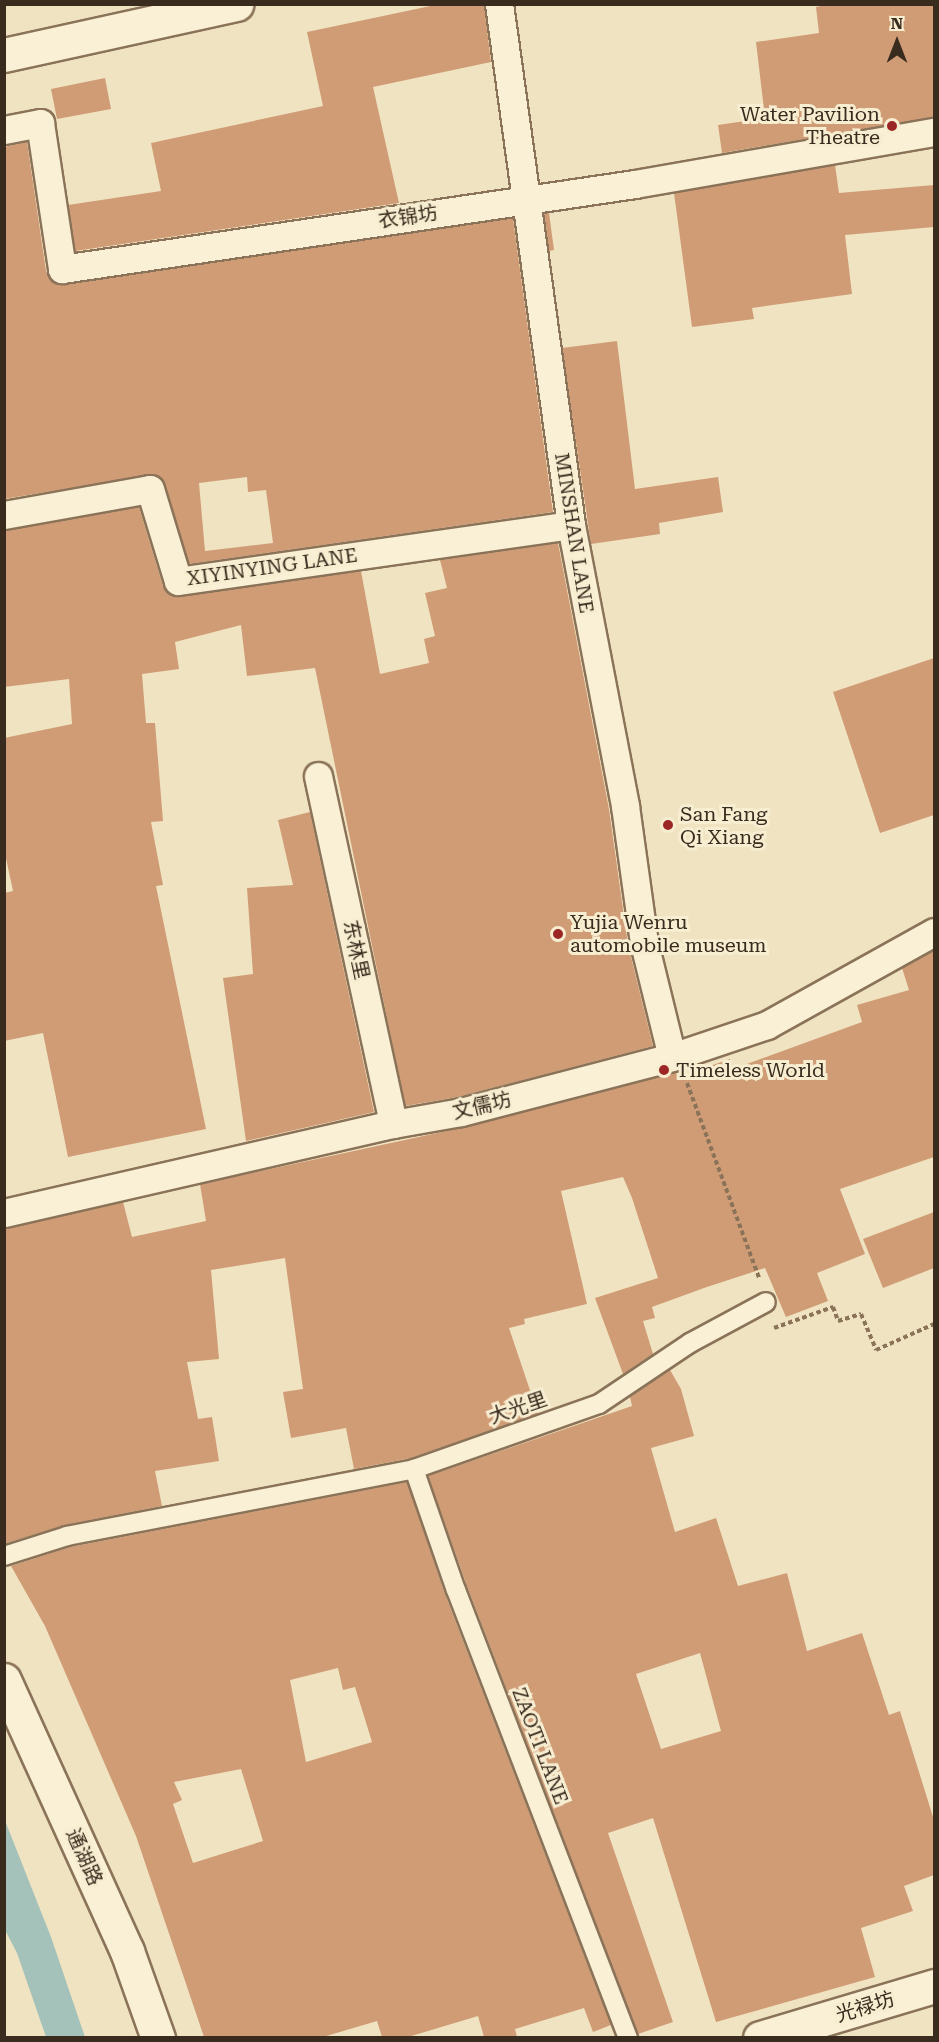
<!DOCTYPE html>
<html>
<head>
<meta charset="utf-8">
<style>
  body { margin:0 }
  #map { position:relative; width:939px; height:2042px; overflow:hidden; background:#f0e3c1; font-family:"Roboto Serif","Noto Sans SC",serif }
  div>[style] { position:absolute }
  .water>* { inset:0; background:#a4c2ba }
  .building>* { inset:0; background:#d09c76 }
  .path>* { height:4px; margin-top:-2px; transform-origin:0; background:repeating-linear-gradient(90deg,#8a7358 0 4.5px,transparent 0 7.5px) }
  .roads { filter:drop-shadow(2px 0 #8a7358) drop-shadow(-2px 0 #8a7358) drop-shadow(0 2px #8a7358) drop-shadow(0 -2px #8a7358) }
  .service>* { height:18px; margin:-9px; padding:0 9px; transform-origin:9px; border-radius:9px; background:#faf0d5 }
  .pedestrian>* { height:27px; margin:-13.5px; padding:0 13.5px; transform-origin:13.5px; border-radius:13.5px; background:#faf0d5 }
  .minor>* { height:33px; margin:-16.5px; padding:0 16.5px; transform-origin:16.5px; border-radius:16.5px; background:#faf0d5 }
  .tertiary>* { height:33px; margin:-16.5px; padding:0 16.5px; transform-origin:16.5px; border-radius:16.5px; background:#faf0d5 }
  .dots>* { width:16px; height:16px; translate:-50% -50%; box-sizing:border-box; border:3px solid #f7edd1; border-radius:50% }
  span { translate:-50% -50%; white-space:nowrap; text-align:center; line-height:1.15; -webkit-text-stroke:6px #f7edd1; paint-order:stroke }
  .poi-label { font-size:20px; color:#392b1d }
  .right { translate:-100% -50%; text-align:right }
  .left { translate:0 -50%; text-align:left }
  .street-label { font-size:20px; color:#392b1d }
  .frame { position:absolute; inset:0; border:6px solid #392b1d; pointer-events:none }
  .north { position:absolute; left:867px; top:12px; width:60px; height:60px; -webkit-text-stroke:4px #f7edd1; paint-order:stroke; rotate:0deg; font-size:16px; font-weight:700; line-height:24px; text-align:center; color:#392b1d }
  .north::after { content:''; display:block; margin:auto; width:21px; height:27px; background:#392b1d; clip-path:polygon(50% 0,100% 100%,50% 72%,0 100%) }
</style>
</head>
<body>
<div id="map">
  <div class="water">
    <i style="clip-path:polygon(4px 1818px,51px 1937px,85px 2037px,46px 2037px,17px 1953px,5px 1930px)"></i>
  </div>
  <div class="building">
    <i style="clip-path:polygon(440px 4px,484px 4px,491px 62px,373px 87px,399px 203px,75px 251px,68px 205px,161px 191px,151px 143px,323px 106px,307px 32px)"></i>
    <i style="clip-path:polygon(830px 4px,934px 4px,934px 117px,722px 153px,718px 125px,765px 118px,756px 42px,819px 33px,816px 7px)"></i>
    <i style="clip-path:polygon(105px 78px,111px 109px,57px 119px,51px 89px)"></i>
    <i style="clip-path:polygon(evenodd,27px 142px,46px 271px,57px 284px,513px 218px,553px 512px,189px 564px,165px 484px,155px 474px,4px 499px,4px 147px,27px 142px,247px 477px,248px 492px,266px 490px,273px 543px,205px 551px,199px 483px,247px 477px)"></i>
    <i style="clip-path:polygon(835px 165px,839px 193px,934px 185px,934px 227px,845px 235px,852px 294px,752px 308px,754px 319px,692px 327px,674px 193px)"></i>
    <i style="clip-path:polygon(544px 213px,549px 213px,554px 250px,549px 251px)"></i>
    <i style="clip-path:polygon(617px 341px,635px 489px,718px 477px,723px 512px,659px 523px,660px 534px,591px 544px,562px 348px)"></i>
    <i style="clip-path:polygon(139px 507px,163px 586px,173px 596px,361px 571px,380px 674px,429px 663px,424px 639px,435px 636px,425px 593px,447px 588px,440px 560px,558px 543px,609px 809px,628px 945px,653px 1046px,458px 1097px,405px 1106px,315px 668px,247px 676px,241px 625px,175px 642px,179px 669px,142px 674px,146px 723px,155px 723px,163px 821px,151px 822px,163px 885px,156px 886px,206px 1129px,68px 1157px,43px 1033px,4px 1041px,4px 893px,13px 891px,4px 849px,4px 738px,72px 724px,69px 679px,4px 687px,4px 530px)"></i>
    <i style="clip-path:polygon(934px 658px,934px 815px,880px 833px,833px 692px)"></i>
    <i style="clip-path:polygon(310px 812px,374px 1112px,246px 1141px,223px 978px,253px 974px,247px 888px,293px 885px,278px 820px)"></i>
    <i style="clip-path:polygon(934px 950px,934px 1157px,840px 1189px,865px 1254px,817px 1273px,828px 1301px,786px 1317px,765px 1268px,704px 1288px,652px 1307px,655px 1318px,643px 1321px,653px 1354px,623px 1374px,595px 1298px,658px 1278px,632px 1198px,623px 1177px,561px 1191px,587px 1304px,524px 1319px,525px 1324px,509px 1328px,538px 1414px,411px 1458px,354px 1469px,346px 1428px,291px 1438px,283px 1392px,303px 1389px,285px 1258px,211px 1270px,219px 1359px,187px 1362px,198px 1419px,212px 1417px,219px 1461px,155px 1471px,162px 1506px,65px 1525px,4px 1544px,4px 1229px,123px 1202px,132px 1237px,206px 1221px,200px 1184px,465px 1127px,677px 1072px,678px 1077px,730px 1059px,733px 1069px,862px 1022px,857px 1005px,909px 990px,902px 968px)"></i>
    <i style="clip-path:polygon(934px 1212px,934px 1268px,883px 1288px,863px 1239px)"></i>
    <i style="clip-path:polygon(evenodd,670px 1370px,681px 1389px,694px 1436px,651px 1448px,675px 1532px,716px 1518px,738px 1586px,787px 1573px,807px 1651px,862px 1633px,889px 1715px,900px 1711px,934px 1820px,934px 1875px,904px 1886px,913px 1911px,861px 1928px,875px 1977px,716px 2022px,653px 1818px,608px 1833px,673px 2022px,638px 2034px,467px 1586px,428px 1476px,632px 1406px,630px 1397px,670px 1370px,700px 1653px,721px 1731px,661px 1749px,636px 1674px,700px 1653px)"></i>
    <i style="clip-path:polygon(evenodd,407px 1482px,445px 1594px,611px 2025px,593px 2032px,584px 2008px,515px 2029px,517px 2037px,484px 2037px,478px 2016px,408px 2037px,382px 2037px,377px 2021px,323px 2037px,204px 2037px,136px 1836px,45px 1626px,11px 1566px,70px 1547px,407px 1482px,338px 1668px,343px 1690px,355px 1687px,372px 1742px,306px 1762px,290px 1680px,338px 1668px,407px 1482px,241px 1769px,263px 1841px,193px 1863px,173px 1804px,182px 1800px,174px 1782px,241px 1769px)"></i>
  </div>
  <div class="path">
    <i style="left:687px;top:1083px;width:208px;rotate:69.7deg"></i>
    <i style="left:774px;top:1328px;width:63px;rotate:-19.6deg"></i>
    <i style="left:833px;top:1307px;width:15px;rotate:70deg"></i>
    <i style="left:838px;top:1321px;width:24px;rotate:-17deg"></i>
    <i style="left:861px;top:1314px;width:39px;rotate:67deg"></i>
    <i style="left:876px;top:1350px;width:64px;rotate:-24.1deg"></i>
  </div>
  <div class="roads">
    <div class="service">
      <i style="left:414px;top:1469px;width:128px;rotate:70.9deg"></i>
      <i style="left:456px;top:1590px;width:480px;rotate:69deg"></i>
      <i style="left:4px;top:1556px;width:66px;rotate:-17.6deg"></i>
      <i style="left:67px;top:1536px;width:353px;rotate:-10.9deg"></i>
      <i style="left:414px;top:1469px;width:196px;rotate:-19.4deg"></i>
      <i style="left:599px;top:1404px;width:110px;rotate:-33.8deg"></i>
      <i style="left:690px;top:1343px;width:86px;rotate:-28.3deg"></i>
    </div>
    <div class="pedestrian">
      <i style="left:499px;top:4px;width:526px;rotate:82.13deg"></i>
      <i style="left:571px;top:525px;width:286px;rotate:79.1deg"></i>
      <i style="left:625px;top:806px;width:138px;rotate:82.1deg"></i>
      <i style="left:644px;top:943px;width:117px;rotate:76.2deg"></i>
      <i style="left:4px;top:130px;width:37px;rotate:-11deg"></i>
      <i style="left:40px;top:123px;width:148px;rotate:81.4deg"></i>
      <i style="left:62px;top:269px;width:579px;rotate:-8.44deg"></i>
      <i style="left:635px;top:184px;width:303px;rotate:-9.9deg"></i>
      <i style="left:4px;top:515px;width:148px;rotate:-10.1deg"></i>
      <i style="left:150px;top:489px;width:96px;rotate:73.1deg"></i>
      <i style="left:178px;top:581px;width:397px;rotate:-8.1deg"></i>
      <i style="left:318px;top:776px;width:356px;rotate:77.8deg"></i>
      <i style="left:4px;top:1213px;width:399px;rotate:-12.9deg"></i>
      <i style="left:393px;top:1124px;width:69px;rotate:-10deg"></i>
      <i style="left:461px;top:1112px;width:218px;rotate:-14.6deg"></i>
      <i style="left:672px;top:1057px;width:100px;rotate:-18.6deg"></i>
      <i style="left:767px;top:1025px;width:191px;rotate:-29.1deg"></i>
    </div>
    <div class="minor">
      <i style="left:4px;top:55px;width:238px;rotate:-12.4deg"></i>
    </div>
    <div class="tertiary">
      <i style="left:4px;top:1680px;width:298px;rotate:65.6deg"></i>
      <i style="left:127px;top:1951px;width:92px;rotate:70.4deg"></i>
      <i style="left:760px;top:2038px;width:182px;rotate:-16.6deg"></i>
    </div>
  </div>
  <div class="dots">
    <i style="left:892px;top:126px;background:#9c2625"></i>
    <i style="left:668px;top:825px;background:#9c2625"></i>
    <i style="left:558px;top:934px;background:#9c2625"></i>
    <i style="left:664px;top:1070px;background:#9c2625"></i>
  </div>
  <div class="poi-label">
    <span class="right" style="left:880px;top:126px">Water Pavilion<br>Theatre</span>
    <span class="left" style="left:680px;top:826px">San Fang<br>Qi Xiang</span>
    <span class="left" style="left:570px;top:934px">Yujia Wenru<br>automobile museum</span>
    <span class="left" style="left:676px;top:1070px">Timeless World</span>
  </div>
  <div class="street-label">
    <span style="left:408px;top:217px;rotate:-8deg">衣锦坊</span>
    <span style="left:574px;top:533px;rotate:81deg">MINSHAN LANE</span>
    <span style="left:272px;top:567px;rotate:-8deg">XIYINYING LANE</span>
    <span style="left:356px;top:950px;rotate:78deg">东林里</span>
    <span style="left:482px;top:1106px;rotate:-13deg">文儒坊</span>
    <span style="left:518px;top:1408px;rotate:-19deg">大光里</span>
    <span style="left:540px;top:1746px;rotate:69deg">ZAOTI LANE</span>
    <span style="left:84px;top:1857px;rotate:66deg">通湖路</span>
    <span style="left:865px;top:2007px;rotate:-17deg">光禄坊</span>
  </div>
  <div class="frame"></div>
  <div class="north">N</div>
</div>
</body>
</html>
